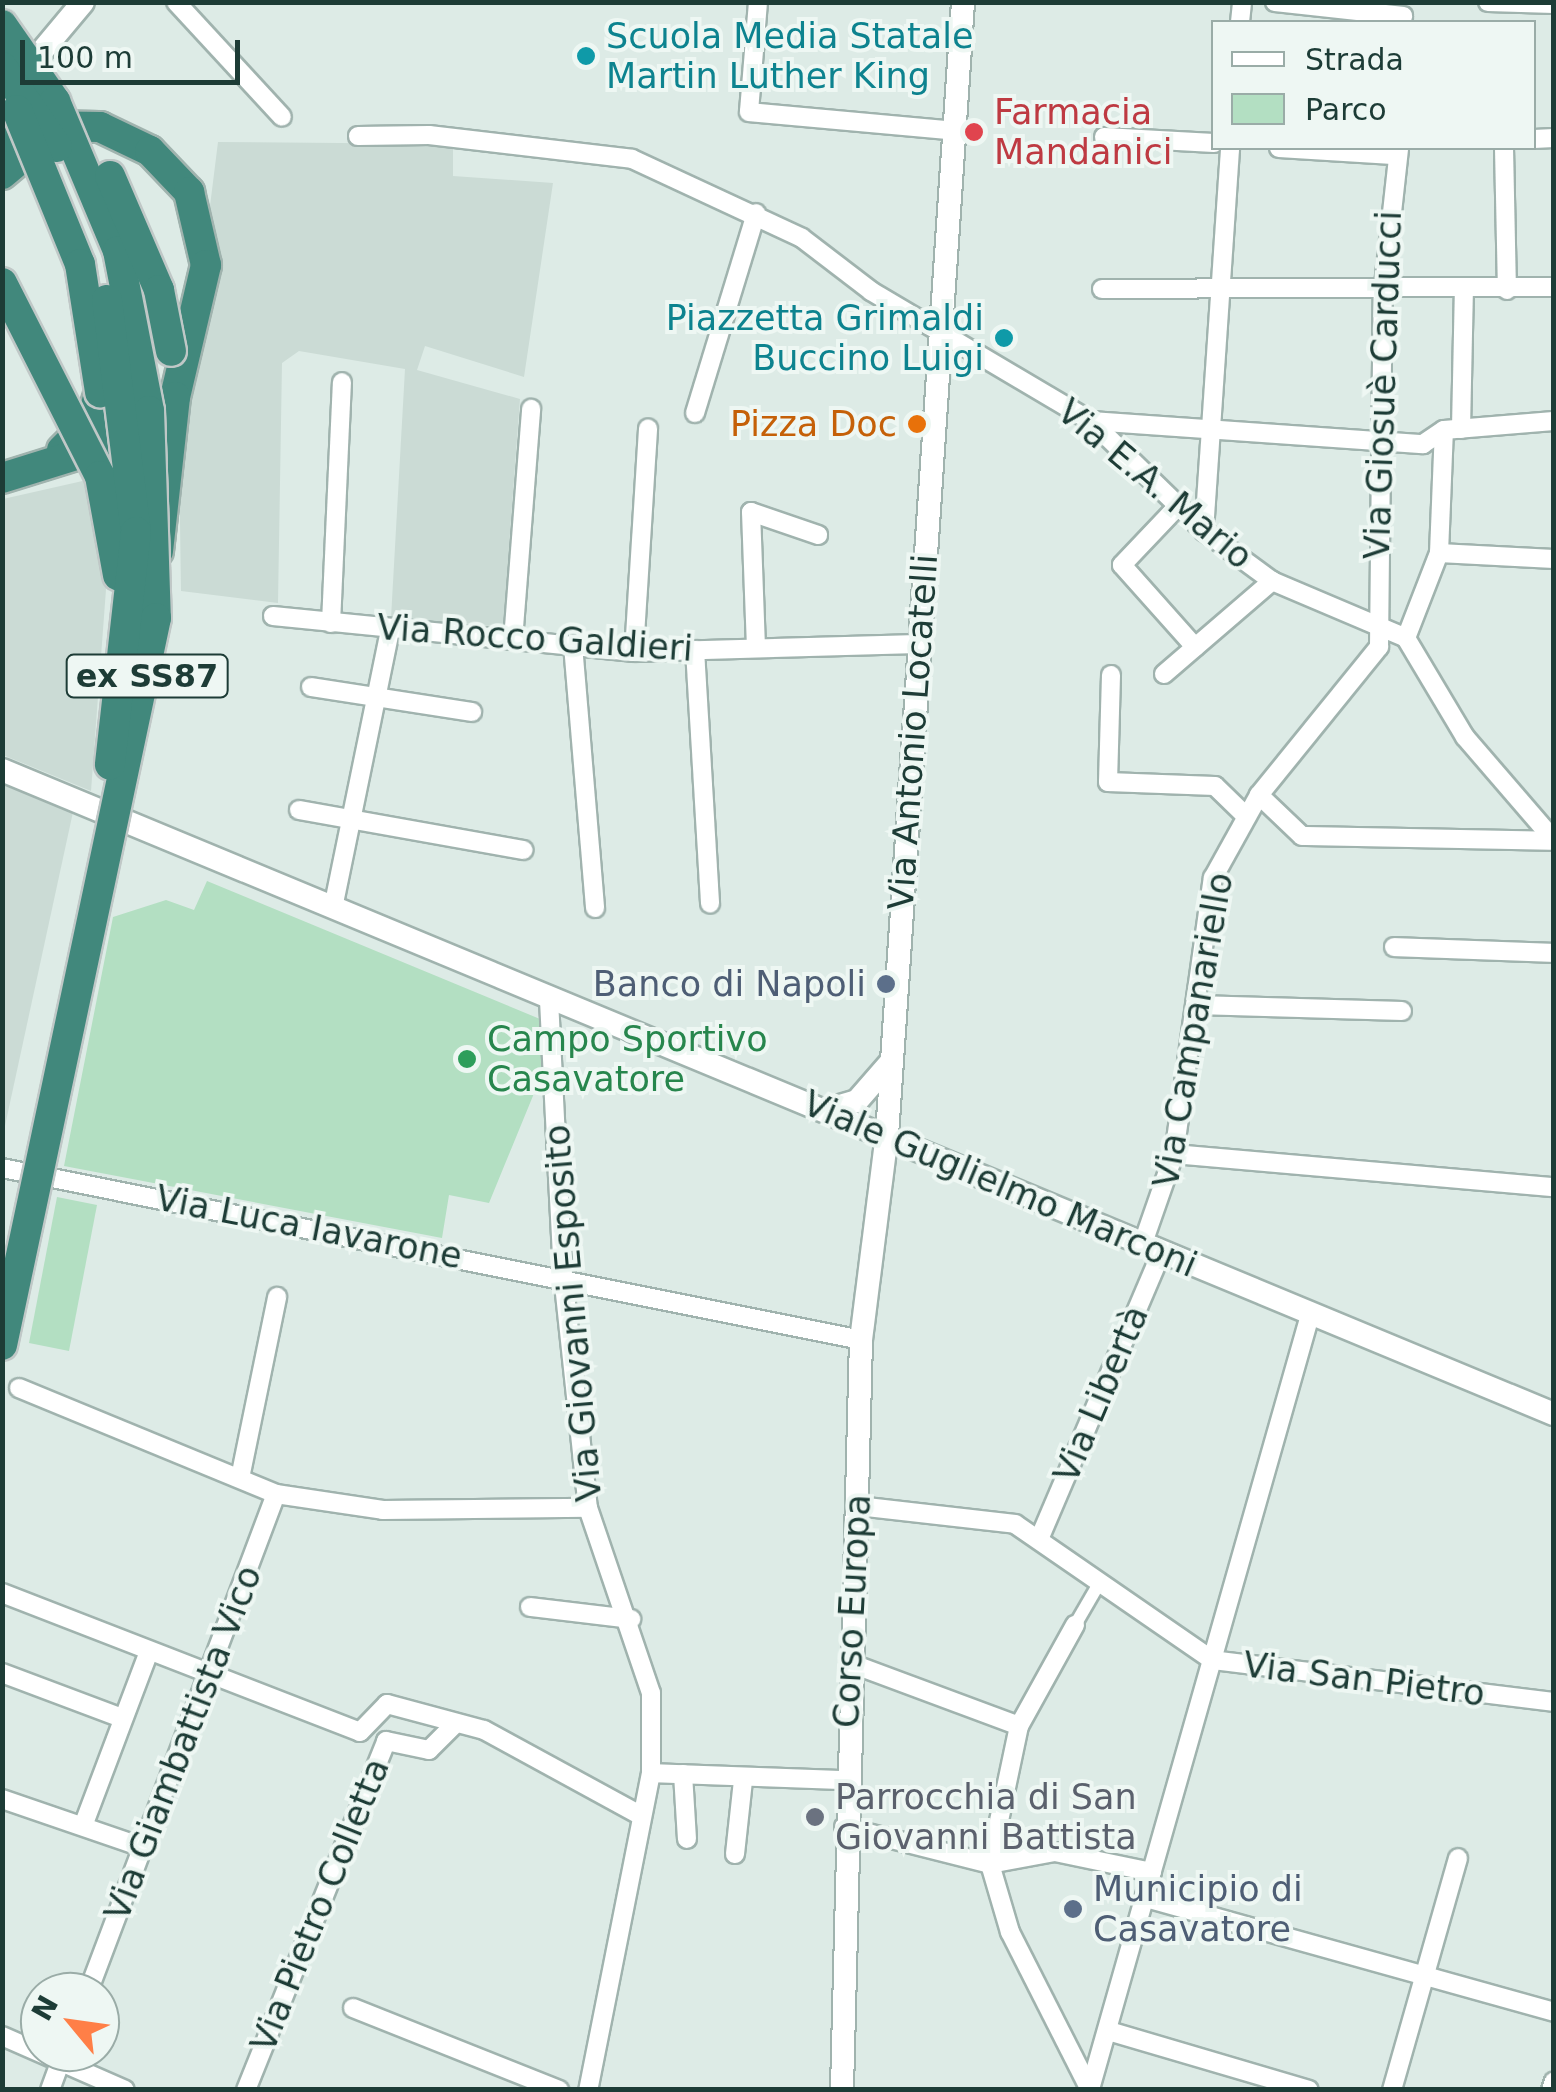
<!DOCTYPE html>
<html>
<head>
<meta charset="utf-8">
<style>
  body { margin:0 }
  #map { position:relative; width:1556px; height:2092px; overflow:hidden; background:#ddebe6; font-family:"DejaVu Sans",sans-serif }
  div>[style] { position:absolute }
  .built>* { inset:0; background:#cbdbd5 }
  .green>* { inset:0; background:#b3dfc2 }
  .roads { filter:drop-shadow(2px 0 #a0b3ae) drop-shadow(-2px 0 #a0b3ae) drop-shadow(0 2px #a0b3ae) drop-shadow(0 -2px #a0b3ae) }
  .pedestrian>* { height:12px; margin:-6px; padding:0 6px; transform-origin:6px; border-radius:6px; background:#fff }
  .minor>* { height:18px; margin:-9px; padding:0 9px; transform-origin:9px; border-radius:9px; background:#fff }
  .tertiary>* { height:22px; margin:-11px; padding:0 11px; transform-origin:11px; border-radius:11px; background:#fff }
  .trunk>* { height:30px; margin:-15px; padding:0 15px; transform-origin:15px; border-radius:15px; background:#41887c }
  .bridges { filter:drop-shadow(2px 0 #c0c8c7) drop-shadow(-2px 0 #c0c8c7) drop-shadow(0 2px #c0c8c7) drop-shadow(0 -2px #c0c8c7) }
  .trunk-bridge>* { height:30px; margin:-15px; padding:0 15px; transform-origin:15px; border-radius:15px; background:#41887c }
  .dots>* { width:28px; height:28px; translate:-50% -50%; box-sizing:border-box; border:5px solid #eef7f3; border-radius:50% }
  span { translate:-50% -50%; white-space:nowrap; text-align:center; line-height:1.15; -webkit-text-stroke:8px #eef7f3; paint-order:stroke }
  .shield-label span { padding:2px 8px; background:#eef7f3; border:2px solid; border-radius:8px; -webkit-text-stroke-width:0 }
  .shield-label { font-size:32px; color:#1d3c36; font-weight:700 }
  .culture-label { font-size:35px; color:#0d838f }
  .left { translate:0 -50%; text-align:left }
  .right { translate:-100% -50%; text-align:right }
  .health-label { font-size:35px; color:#be3a42 }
  .street-label { font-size:35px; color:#1d3c36 }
  .food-label { font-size:35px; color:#c56008 }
  .service-label { font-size:35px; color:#4e5e75 }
  .leisure-label { font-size:35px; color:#27864d }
  .worship-label { font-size:35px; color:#5b616d }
  .frame { position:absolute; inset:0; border:5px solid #1d3c36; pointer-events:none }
  .legend { position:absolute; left:1211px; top:20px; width:325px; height:130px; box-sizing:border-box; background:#eef7f3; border:2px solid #9aaca7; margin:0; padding:12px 18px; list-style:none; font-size:30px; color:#1d3c36 }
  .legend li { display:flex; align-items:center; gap:20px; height:50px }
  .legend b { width:50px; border:2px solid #9aaca7 }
  .north { position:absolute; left:20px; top:1972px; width:100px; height:100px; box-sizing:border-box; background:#eef7f3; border:2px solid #9aaca7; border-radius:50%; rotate:299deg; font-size:28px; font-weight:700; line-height:40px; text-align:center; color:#1d3c36 }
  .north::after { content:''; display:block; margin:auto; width:35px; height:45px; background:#ff7f47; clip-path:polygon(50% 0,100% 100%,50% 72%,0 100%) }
  .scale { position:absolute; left:20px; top:40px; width:220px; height:45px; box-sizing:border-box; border:5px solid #1d3c36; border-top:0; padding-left:12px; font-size:30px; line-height:35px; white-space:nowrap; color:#1d3c36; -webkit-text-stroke:8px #eef7f3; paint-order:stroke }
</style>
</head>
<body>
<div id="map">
  <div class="built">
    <i style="clip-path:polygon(218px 142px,453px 144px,453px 176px,553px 183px,524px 377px,425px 346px,417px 370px,520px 399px,503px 627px,391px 618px,405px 369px,299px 351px,282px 363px,278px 603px,181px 591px,179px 454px)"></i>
    <i style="clip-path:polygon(87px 480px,107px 576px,91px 791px,3px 755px,3px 499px)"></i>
    <i style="clip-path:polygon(3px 785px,73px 812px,3px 1135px)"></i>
  </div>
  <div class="green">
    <i style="clip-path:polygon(207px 881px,540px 1019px,544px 1069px,489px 1203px,449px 1195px,442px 1238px,64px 1166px,113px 917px,166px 900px,194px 910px)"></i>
    <i style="clip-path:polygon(57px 1197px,97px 1205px,69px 1351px,29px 1343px)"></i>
  </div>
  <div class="roads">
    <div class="pedestrian">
      <i style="left:1075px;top:1625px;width:50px;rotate:-59.8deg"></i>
    </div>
    <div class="minor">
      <i style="left:176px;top:2px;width:156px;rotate:47.3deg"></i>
      <i style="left:758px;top:2px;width:110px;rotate:94.7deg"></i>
      <i style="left:749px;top:112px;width:210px;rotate:5.2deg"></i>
      <i style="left:1275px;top:2px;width:129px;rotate:6.2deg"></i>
      <i style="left:1488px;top:2px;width:66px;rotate:1.7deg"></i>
      <i style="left:1240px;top:22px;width:20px;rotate:-84deg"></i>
      <i style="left:358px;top:136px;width:71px;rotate:-0.8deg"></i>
      <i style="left:429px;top:135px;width:204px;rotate:6.7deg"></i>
      <i style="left:632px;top:159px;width:187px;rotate:24.9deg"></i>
      <i style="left:802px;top:238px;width:87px;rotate:37.5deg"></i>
      <i style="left:871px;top:291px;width:256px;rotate:30.6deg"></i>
      <i style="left:1091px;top:421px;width:158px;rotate:44.2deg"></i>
      <i style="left:1204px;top:531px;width:84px;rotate:36.3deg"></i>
      <i style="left:1272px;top:581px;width:146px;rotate:23deg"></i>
      <i style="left:1406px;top:638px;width:115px;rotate:59.2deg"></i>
      <i style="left:1465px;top:737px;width:136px;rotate:49.2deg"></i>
      <i style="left:1104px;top:137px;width:110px;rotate:3.1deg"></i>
      <i style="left:1534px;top:139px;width:20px;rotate:-3deg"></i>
      <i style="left:1279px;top:148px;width:114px;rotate:3.5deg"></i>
      <i style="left:1504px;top:148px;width:142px;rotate:88.8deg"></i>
      <i style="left:1102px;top:289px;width:452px;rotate:-0.3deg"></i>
      <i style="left:695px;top:413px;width:209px;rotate:-73deg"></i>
      <i style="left:1091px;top:421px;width:333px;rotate:4deg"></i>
      <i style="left:1423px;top:444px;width:25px;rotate:-34deg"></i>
      <i style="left:1444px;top:430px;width:110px;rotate:-4.7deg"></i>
      <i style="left:1461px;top:429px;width:139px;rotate:-88.8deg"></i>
      <i style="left:1177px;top:507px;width:80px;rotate:133.5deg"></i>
      <i style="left:1122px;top:565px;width:110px;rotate:48.3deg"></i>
      <i style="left:1204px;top:531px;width:384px;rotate:-86.1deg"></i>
      <i style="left:1439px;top:553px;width:115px;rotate:3deg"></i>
      <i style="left:273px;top:616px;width:363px;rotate:5.7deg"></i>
      <i style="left:634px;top:652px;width:284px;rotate:-1.6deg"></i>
      <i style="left:331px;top:623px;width:241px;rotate:-87.4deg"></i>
      <i style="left:1406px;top:638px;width:91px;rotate:-68.8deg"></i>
      <i style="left:1439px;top:553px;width:123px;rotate:-87.7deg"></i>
      <i style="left:513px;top:640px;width:232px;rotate:-85.5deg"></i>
      <i style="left:573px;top:645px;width:264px;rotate:85.2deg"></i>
      <i style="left:756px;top:648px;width:136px;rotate:-92.1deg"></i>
      <i style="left:751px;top:512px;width:71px;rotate:18.9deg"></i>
      <i style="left:695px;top:650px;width:254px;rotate:86.6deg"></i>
      <i style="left:634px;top:652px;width:224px;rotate:-86.4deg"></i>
      <i style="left:1164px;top:674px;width:143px;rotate:-40.7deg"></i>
      <i style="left:1111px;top:675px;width:107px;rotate:91.6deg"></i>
      <i style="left:1108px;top:782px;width:107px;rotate:2.1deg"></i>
      <i style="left:1215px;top:786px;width:43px;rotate:44.1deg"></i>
      <i style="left:311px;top:687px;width:163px;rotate:8.8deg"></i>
      <i style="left:1259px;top:795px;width:59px;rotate:43.6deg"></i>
      <i style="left:1302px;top:836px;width:252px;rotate:1.1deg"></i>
      <i style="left:299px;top:810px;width:228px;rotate:10.1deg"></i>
      <i style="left:333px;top:908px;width:283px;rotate:-78.4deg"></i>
      <i style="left:1394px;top:947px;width:160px;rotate:2.1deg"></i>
      <i style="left:549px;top:1000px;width:275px;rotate:87.1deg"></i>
      <i style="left:563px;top:1275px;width:234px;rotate:83.9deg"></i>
      <i style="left:588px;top:1508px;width:195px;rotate:71.2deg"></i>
      <i style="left:651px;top:1693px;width:80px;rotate:90deg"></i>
      <i style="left:651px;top:1773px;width:323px;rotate:101.2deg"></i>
      <i style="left:1197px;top:1005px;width:205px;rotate:1.7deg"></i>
      <i style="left:1174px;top:1154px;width:381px;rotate:5deg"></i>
      <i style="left:2px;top:1168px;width:876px;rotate:11.32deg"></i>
      <i style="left:1143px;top:1243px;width:94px;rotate:-70.8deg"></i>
      <i style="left:1174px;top:1154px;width:279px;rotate:-82deg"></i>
      <i style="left:1213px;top:878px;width:95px;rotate:-61deg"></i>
      <i style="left:1259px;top:795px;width:191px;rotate:-51deg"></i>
      <i style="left:1379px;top:647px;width:353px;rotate:-89.4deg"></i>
      <i style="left:1383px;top:294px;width:147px;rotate:-83.7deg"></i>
      <i style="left:19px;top:1388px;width:278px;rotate:22.4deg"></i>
      <i style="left:276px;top:1494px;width:108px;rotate:8.5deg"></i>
      <i style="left:383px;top:1510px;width:205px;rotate:-0.6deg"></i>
      <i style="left:240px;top:1478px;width:185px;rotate:-78.4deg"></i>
      <i style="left:858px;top:1506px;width:158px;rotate:6.5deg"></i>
      <i style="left:1015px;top:1524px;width:239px;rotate:34.6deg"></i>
      <i style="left:1212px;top:1660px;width:345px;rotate:7deg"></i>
      <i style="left:1040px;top:1537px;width:311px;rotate:-66.9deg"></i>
      <i style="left:2px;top:1593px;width:384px;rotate:21.2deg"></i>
      <i style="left:360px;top:1732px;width:39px;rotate:-46deg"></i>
      <i style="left:387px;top:1704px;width:100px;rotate:15deg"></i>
      <i style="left:484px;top:1730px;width:178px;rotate:28.6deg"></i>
      <i style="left:530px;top:1607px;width:102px;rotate:6.8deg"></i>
      <i style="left:1075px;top:1625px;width:115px;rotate:119deg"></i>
      <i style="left:1019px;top:1726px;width:141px;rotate:101.9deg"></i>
      <i style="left:990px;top:1864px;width:71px;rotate:73.6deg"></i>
      <i style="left:1010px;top:1932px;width:177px;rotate:63.1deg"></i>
      <i style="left:850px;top:1663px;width:180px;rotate:20.4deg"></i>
      <i style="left:2px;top:1673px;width:128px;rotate:20.6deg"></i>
      <i style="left:651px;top:1773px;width:194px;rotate:2.1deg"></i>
      <i style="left:683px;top:1774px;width:65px;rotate:86.5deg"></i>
      <i style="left:2px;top:1799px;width:151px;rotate:18.9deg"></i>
      <i style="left:83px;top:1826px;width:187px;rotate:-69.3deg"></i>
      <i style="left:844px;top:1827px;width:151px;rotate:14.2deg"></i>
      <i style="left:990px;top:1864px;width:66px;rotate:-10.5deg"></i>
      <i style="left:1055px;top:1852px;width:99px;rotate:11.7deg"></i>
      <i style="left:735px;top:1854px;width:74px;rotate:-83.8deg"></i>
      <i style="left:1146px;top:1898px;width:424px;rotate:15.6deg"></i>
      <i style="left:88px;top:1992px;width:532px;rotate:-69.32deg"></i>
      <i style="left:353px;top:2008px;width:222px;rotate:21.7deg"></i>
      <i style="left:1112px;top:2032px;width:205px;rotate:16.4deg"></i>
      <i style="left:2px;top:2036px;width:134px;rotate:23.7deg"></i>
      <i style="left:1090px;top:2089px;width:805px;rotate:-74.13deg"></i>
      <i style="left:50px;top:2090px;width:40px;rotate:-69.8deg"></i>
      <i style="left:246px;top:2090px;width:376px;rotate:-68.1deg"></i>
      <i style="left:386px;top:1741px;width:44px;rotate:11.8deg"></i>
      <i style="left:429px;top:1750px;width:37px;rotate:-45deg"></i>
      <i style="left:1392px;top:2090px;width:241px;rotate:-74.1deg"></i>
      <i style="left:1551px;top:2090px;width:9px;rotate:-72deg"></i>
    </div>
    <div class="tertiary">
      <i style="left:2px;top:99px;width:126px;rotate:-50.1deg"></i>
      <i style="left:2px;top:770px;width:1680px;rotate:22.54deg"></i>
      <i style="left:826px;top:1110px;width:32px;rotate:-16deg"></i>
      <i style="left:857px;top:1101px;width:52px;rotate:-48.9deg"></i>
      <i style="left:842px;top:2090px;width:750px;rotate:-88.55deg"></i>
      <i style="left:861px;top:1340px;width:207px;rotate:-82.8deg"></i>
      <i style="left:887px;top:1135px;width:1136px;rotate:-86.16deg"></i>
    </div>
    <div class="trunk">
      <i style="left:2px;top:140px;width:35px;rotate:-24deg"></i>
      <i style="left:34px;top:126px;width:66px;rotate:0.9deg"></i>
      <i style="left:100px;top:127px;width:55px;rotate:25.6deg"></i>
      <i style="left:150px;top:151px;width:57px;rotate:46.4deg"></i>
      <i style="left:189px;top:192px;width:75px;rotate:76.9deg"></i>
      <i style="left:206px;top:265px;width:136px;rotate:103.2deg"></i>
      <i style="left:175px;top:397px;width:155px;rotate:96.3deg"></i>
      <i style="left:2px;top:174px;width:48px;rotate:-40deg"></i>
      <i style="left:39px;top:143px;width:16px;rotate:-4deg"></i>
      <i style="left:62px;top:450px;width:41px;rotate:-45deg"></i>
      <i style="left:91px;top:421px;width:30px;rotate:-73deg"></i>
      <i style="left:2px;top:478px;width:108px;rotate:-17.3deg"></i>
      <i style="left:105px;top:446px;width:44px;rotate:-45deg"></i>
    </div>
  </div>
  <div class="bridges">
    <div class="trunk-bridge">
      <i style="left:2px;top:25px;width:93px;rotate:55.1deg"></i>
      <i style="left:55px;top:101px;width:163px;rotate:67.2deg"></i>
      <i style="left:118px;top:251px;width:163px;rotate:79deg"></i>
      <i style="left:149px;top:411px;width:207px;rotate:88.1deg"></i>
      <i style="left:156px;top:618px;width:743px;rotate:101.96deg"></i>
      <i style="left:2px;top:67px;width:97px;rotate:55.5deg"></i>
      <i style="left:17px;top:110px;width:166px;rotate:67.8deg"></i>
      <i style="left:80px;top:264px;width:130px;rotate:81.1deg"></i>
      <i style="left:110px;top:176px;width:124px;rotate:66.7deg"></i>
      <i style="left:159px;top:290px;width:62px;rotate:78.9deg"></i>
      <i style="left:2px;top:283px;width:216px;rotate:63.1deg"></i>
      <i style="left:100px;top:476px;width:101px;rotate:79.7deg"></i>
      <i style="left:107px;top:300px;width:234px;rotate:82.9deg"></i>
      <i style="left:136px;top:532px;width:234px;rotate:96.4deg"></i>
    </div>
  </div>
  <div class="dots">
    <i style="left:586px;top:56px;background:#0f9aa8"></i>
    <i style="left:974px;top:132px;background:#e0444e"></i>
    <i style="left:1004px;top:338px;background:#0f9aa8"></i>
    <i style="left:917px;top:424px;background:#e8710a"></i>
    <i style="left:886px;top:984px;background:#5c6f8a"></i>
    <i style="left:467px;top:1059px;background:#2e9e5b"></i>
    <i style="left:815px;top:1817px;background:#6b7280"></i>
    <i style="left:1073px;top:1909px;background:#5c6f8a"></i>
  </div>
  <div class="shield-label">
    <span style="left:147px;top:676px">ex SS87</span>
  </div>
  <div class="culture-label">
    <span class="left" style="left:606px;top:56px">Scuola Media Statale<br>Martin Luther King</span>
    <span class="right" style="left:984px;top:338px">Piazzetta Grimaldi<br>Buccino Luigi</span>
  </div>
  <div class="health-label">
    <span class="left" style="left:994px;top:132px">Farmacia<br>Mandanici</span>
  </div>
  <div class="street-label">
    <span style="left:1383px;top:385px;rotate:-88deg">Via Giosuè Carducci</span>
    <span style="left:1155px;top:484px;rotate:40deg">Via E.A. Mario</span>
    <span style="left:535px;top:638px;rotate:4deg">Via Rocco Galdieri</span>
    <span style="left:913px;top:732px;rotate:-86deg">Via Antonio Locatelli</span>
    <span style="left:1193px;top:1030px;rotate:-80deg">Via Campanariello</span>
    <span style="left:1000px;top:1184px;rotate:23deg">Viale Guglielmo Marconi</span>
    <span style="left:309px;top:1227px;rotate:11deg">Via Luca Iavarone</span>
    <span style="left:573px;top:1313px;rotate:-95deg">Via Giovanni Esposito</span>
    <span style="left:1101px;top:1394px;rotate:-67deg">Via Libertà</span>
    <span style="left:852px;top:1611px;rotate:-87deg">Corso Europa</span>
    <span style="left:1364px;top:1679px;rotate:7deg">Via San Pietro</span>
    <span style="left:183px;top:1743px;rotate:-69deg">Via Giambattista Vico</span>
    <span style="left:320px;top:1905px;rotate:-68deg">Via Pietro Colletta</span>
  </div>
  <div class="food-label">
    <span class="right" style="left:897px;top:424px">Pizza Doc</span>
  </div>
  <div class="service-label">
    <span class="right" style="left:866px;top:984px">Banco di Napoli</span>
    <span class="left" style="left:1093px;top:1909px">Municipio di<br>Casavatore</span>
  </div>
  <div class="leisure-label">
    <span class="left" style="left:487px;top:1059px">Campo Sportivo<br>Casavatore</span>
  </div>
  <div class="worship-label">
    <span class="left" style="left:835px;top:1817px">Parrocchia di San<br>Giovanni Battista</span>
  </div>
  <div class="frame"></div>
  <ul class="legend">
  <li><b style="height:12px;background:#fff"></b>Strada</li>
  <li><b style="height:28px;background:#b3dfc2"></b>Parco</li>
  </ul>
  <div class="north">N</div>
  <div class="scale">100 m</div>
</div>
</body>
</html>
